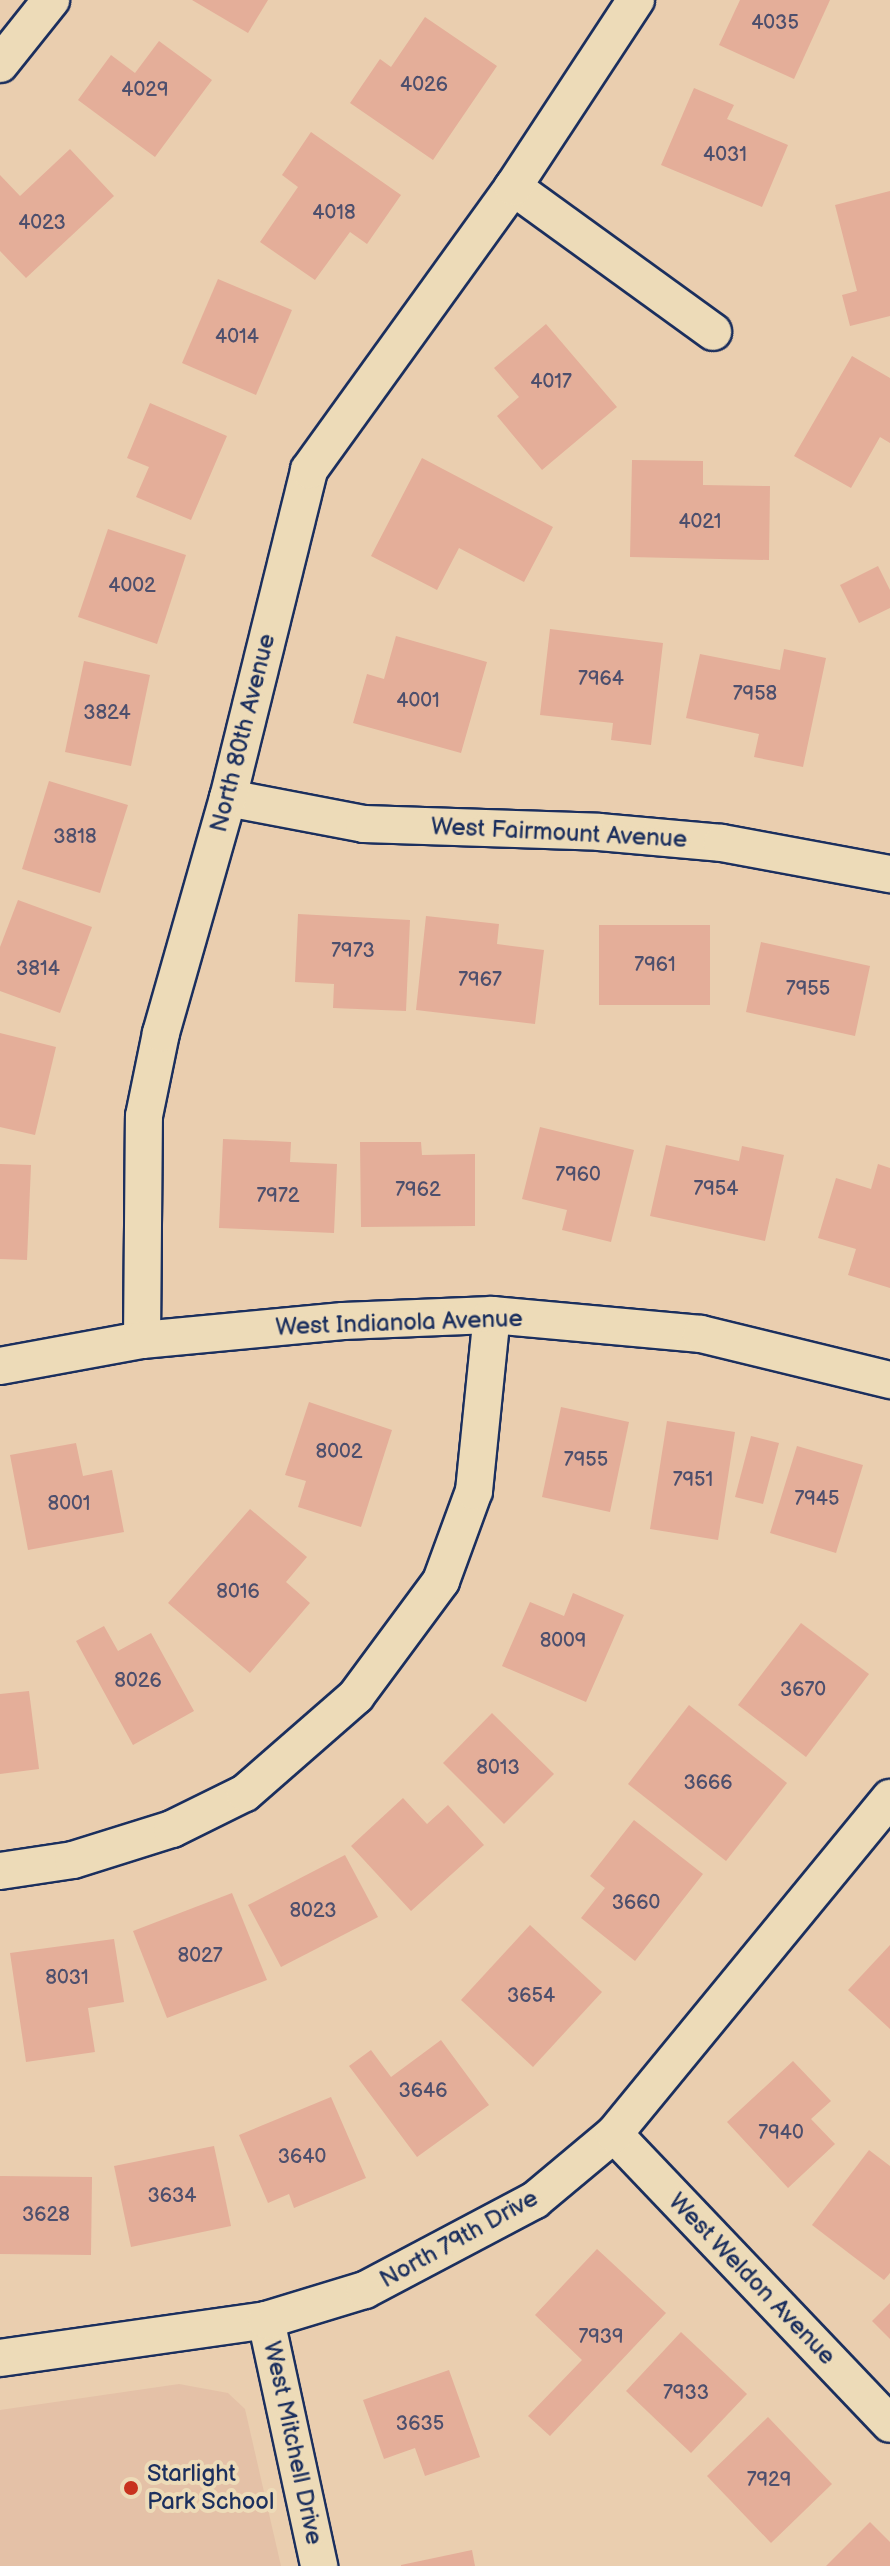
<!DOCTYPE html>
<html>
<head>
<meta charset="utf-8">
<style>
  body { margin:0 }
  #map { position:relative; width:890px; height:2566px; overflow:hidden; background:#eaceaf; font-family:"Balsamiq Sans",sans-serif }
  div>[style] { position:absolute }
  .built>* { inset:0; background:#e4c1a7 }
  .building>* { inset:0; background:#e4ae99 }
  .roads { filter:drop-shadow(2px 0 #1b2f5e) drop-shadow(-2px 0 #1b2f5e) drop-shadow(0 2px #1b2f5e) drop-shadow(0 -2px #1b2f5e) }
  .street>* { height:36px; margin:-18px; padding:0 18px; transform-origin:18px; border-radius:18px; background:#eddbb8 }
  .dots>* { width:22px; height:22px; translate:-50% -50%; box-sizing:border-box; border:4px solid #eddbb8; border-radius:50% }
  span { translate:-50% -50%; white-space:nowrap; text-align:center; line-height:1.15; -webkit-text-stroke:8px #eddbb8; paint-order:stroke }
  .number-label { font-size:20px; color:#4d4f6d }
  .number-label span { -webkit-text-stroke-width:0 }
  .street-label { font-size:24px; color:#1b2f5e }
  .poi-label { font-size:24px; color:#1b2f5e }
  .left { translate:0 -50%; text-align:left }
</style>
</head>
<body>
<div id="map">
  <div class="built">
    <i style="clip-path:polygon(179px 2384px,228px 2393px,245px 2409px,281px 2566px,0 2566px,0 2410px)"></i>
  </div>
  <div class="building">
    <i style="clip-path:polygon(192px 0,268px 0,248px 33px)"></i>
    <i style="clip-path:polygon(740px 0,830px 0,794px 79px,719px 45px)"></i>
    <i style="clip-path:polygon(425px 17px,497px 66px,433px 160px,350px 103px,380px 59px,391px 67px)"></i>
    <i style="clip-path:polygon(159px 41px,212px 80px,155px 157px,78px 100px,111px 55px,135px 73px)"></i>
    <i style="clip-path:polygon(694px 88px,734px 105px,727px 119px,788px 145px,762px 207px,661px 165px)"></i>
    <i style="clip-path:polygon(311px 132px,401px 195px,367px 244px,350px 232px,315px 280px,260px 242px,298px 187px,282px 175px)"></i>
    <i style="clip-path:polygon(70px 149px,114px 196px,26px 278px,0 251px,0 175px,20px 196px)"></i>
    <i style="clip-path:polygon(890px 191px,890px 316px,850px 326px,842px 295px,857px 291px,835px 205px)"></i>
    <i style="clip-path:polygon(218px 279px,292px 310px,256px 395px,182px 363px)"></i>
    <i style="clip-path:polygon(546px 324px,617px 407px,542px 470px,497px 416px,519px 397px,494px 368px)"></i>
    <i style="clip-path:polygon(852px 356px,890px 378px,890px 443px,880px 437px,851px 488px,794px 456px)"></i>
    <i style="clip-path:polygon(150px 403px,227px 436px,191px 520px,136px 497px,149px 467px,127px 458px)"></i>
    <i style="clip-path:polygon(422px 458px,553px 527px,524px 582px,459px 548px,437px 590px,371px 556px)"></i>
    <i style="clip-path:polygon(632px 460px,703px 461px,703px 485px,770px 486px,769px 560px,630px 557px)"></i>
    <i style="clip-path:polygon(108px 529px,186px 555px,157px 644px,78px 617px)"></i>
    <i style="clip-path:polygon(878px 566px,890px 590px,890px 608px,859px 623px,840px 585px)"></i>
    <i style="clip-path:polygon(550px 629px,663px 643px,651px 745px,611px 740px,613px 723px,540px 715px)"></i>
    <i style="clip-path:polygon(396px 636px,487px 662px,461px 753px,353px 723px,367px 674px,384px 679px)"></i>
    <i style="clip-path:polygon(784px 649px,826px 658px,803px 767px,754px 757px,759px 734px,686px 718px,700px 654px,780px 670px)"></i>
    <i style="clip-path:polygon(84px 661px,150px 675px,131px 766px,65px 752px)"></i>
    <i style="clip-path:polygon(49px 781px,128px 805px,100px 893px,22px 869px)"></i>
    <i style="clip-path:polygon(18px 900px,92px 927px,60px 1013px,0 991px,0 947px)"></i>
    <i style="clip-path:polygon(298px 914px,410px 920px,406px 1011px,333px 1008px,334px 984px,295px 982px)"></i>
    <i style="clip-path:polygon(426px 916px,499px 924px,497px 944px,544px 950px,535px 1024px,416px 1010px)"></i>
    <i style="clip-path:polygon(599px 925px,710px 925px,710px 1005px,599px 1005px)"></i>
    <i style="clip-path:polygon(761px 942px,870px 966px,855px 1036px,746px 1012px)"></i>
    <i style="clip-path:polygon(0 1033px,56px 1047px,35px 1135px,0 1127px)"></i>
    <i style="clip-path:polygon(540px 1127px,634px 1150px,611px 1242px,562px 1230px,567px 1210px,522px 1199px)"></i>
    <i style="clip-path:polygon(223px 1139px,291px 1142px,290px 1162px,337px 1164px,334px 1233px,219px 1228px)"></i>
    <i style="clip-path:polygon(360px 1142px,421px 1142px,422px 1155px,475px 1154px,475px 1226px,361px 1227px)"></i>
    <i style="clip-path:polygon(666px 1145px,739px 1161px,742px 1146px,784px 1155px,765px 1241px,650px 1216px)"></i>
    <i style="clip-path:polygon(0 1164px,31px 1165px,27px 1260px,0 1259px)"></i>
    <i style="clip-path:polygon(878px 1164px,890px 1168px,890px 1288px,848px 1275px,856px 1249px,818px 1238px,836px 1178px,871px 1189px)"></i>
    <i style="clip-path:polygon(309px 1402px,392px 1430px,361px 1527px,298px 1507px,306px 1481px,285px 1475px)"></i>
    <i style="clip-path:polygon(561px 1407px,629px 1422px,610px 1512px,542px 1497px)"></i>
    <i style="clip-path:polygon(667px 1421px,735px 1432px,718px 1540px,650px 1529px)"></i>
    <i style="clip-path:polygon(751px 1436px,779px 1443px,763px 1504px,735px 1497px)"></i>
    <i style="clip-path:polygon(76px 1443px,83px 1476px,112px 1470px,124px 1532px,28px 1550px,10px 1455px)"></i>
    <i style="clip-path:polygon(797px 1446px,863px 1465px,836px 1553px,770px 1533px)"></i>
    <i style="clip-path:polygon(250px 1509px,307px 1557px,286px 1582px,310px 1603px,250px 1673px,168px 1603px)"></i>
    <i style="clip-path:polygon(573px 1593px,624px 1615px,586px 1702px,502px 1666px,530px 1602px,564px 1616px)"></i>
    <i style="clip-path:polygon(801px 1623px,869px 1674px,806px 1757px,738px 1705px)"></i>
    <i style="clip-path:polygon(104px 1626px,118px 1651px,151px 1633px,194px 1711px,133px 1745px,76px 1641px)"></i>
    <i style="clip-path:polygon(29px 1691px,39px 1769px,0 1774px,0 1694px)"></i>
    <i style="clip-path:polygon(689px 1705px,787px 1783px,726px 1861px,628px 1784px)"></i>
    <i style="clip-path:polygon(492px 1713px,554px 1774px,504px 1824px,443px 1763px)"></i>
    <i style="clip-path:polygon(403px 1798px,427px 1824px,448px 1805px,484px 1845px,411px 1911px,351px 1846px)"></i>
    <i style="clip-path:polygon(634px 1820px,703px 1874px,635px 1961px,581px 1918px,605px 1888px,590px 1876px)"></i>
    <i style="clip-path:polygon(345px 1855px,378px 1917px,281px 1967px,248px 1905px)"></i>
    <i style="clip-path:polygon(232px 1893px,267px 1980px,167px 2018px,133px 1931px)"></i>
    <i style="clip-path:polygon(530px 1925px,602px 1992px,533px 2067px,461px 2000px)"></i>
    <i style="clip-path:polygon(114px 1939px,124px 2002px,88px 2008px,95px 2052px,26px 2062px,10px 1953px)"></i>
    <i style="clip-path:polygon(890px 1945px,890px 2029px,848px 1990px)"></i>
    <i style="clip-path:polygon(441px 2040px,489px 2105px,417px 2157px,349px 2066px,371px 2050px,391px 2077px)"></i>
    <i style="clip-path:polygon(793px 2061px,831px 2101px,811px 2119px,835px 2144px,788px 2188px,727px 2122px)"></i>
    <i style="clip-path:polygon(331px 2097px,366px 2178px,294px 2208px,289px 2194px,268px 2203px,239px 2135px)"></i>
    <i style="clip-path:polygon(214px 2146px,231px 2226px,131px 2247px,114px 2166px)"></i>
    <i style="clip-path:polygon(869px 2150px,890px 2166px,890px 2273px,884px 2280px,812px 2225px)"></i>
    <i style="clip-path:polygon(0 2176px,92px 2177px,91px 2255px,0 2254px)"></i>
    <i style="clip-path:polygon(597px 2249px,666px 2313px,550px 2436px,528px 2416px,582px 2360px,535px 2315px)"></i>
    <i style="clip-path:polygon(890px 2303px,890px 2339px,872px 2321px)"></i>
    <i style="clip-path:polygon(681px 2332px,747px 2394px,691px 2453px,626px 2391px)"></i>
    <i style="clip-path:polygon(449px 2370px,480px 2457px,425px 2476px,415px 2448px,384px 2459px,363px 2400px)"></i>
    <i style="clip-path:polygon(768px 2417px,832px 2484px,771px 2543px,707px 2476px)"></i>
    <i style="clip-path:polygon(870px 2522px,890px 2542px,890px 2566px,826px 2566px)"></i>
    <i style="clip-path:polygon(472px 2550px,475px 2566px,401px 2566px,401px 2565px)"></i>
  </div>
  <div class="roads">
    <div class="street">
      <i style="left:0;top:64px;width:82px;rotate:-51.4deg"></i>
      <i style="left:513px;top:187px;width:247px;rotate:35.9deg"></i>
      <i style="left:228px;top:798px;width:138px;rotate:10.8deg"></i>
      <i style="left:364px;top:824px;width:235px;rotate:1.9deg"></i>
      <i style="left:599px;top:832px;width:123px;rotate:5.1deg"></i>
      <i style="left:722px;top:843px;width:171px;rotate:10.5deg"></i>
      <i style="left:142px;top:1340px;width:224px;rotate:-89.5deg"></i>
      <i style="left:144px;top:1116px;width:85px;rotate:-78.4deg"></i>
      <i style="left:161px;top:1033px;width:244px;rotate:-74.1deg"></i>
      <i style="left:228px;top:798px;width:338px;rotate:-76.1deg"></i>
      <i style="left:309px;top:470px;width:349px;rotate:-54.2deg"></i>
      <i style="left:513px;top:187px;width:224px;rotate:-56.7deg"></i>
      <i style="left:0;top:1366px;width:144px;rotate:-10.4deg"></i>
      <i style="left:142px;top:1340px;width:202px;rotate:-5.4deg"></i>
      <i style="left:343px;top:1321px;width:149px;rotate:-2.3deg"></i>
      <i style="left:492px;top:1315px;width:210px;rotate:5.2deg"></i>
      <i style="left:701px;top:1334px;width:195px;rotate:13.7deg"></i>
      <i style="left:0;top:1871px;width:74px;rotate:-8.6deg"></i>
      <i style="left:73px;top:1860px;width:104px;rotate:-17.4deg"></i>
      <i style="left:172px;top:1829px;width:81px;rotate:-26.3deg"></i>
      <i style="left:245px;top:1793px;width:147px;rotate:-41.1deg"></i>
      <i style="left:356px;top:1696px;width:143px;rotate:-53.5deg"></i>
      <i style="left:441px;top:1581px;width:96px;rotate:-69.9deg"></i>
      <i style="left:474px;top:1491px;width:177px;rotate:-84.2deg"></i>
      <i style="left:614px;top:2134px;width:400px;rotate:46.4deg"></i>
      <i style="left:266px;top:2320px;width:252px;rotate:77.8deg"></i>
      <i style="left:0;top:2358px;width:269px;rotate:-8.1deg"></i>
      <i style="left:266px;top:2320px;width:103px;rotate:-16.9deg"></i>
      <i style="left:365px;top:2290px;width:192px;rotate:-27.9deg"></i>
      <i style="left:535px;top:2200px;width:103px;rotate:-39.9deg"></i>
      <i style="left:614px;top:2134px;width:435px;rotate:-50.6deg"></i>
    </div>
  </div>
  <div class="dots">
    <i style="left:131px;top:2488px;background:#c8321e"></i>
  </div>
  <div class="number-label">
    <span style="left:775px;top:23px">4035</span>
    <span style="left:424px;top:85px">4026</span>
    <span style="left:145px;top:90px">4029</span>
    <span style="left:725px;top:155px">4031</span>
    <span style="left:334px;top:213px">4018</span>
    <span style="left:42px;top:223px">4023</span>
    <span style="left:237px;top:337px">4014</span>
    <span style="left:551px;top:382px">4017</span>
    <span style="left:700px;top:522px">4021</span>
    <span style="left:132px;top:586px">4002</span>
    <span style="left:601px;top:679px">7964</span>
    <span style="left:755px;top:694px">7958</span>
    <span style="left:418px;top:701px">4001</span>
    <span style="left:107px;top:713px">3824</span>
    <span style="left:75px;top:837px">3818</span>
    <span style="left:353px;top:951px">7973</span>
    <span style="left:655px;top:965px">7961</span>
    <span style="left:38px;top:969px">3814</span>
    <span style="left:480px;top:980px">7967</span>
    <span style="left:808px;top:989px">7955</span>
    <span style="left:578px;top:1175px">7960</span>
    <span style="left:716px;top:1189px">7954</span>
    <span style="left:418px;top:1190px">7962</span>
    <span style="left:278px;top:1196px">7972</span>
    <span style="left:339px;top:1452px">8002</span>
    <span style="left:586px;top:1460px">7955</span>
    <span style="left:693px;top:1480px">7951</span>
    <span style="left:817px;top:1499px">7945</span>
    <span style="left:69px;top:1504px">8001</span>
    <span style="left:238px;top:1592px">8016</span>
    <span style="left:563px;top:1641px">8009</span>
    <span style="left:138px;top:1681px">8026</span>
    <span style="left:803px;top:1690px">3670</span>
    <span style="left:498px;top:1768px">8013</span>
    <span style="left:708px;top:1783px">3666</span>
    <span style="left:636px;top:1903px">3660</span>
    <span style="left:313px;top:1911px">8023</span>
    <span style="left:200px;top:1956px">8027</span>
    <span style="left:67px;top:1978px">8031</span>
    <span style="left:531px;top:1996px">3654</span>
    <span style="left:423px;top:2091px">3646</span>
    <span style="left:781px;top:2133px">7940</span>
    <span style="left:302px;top:2157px">3640</span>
    <span style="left:172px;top:2196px">3634</span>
    <span style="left:46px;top:2215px">3628</span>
    <span style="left:601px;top:2337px">7939</span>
    <span style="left:686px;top:2393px">7933</span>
    <span style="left:420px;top:2424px">3635</span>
    <span style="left:769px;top:2480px">7929</span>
  </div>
  <div class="street-label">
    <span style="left:243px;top:733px;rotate:-76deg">North 80th Avenue</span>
    <span style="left:559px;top:833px;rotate:3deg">West Fairmount Avenue</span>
    <span style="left:399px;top:1323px;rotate:-2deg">West Indianola Avenue</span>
    <span style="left:459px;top:2239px;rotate:-29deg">North 79th Drive</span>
    <span style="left:752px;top:2279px;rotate:46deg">West Weldon Avenue</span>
    <span style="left:293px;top:2443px;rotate:78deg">West Mitchell Drive</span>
  </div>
  <div class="poi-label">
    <span class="left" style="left:147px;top:2488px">Starlight<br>Park School</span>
  </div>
</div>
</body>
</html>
